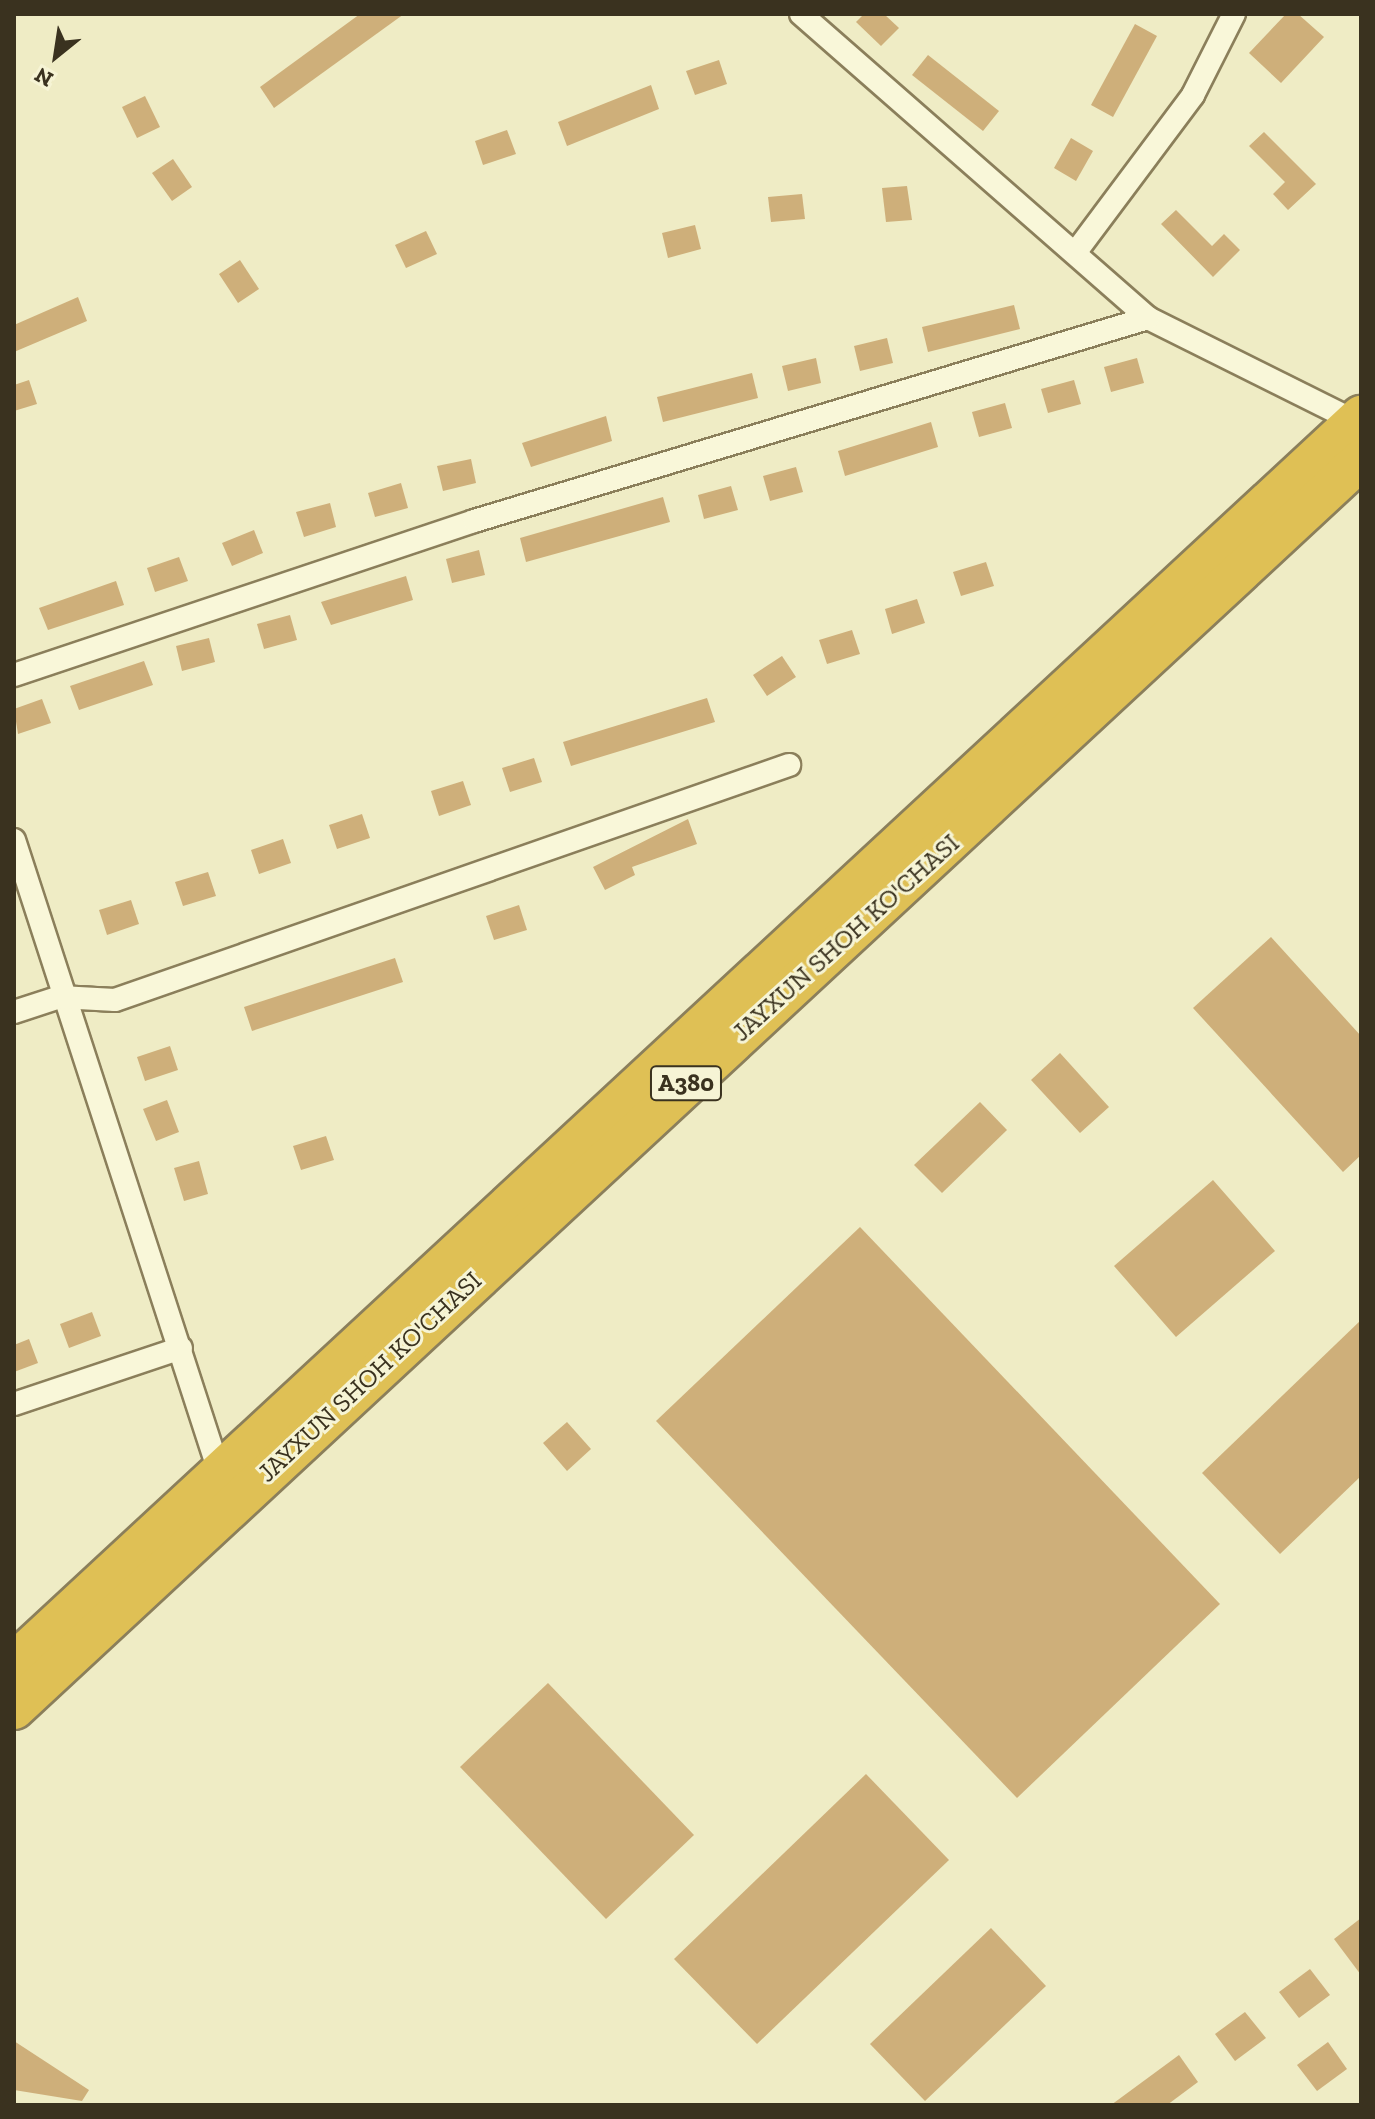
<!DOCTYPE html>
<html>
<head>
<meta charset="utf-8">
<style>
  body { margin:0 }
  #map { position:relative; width:1375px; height:2119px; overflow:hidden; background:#efecc5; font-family:"Zilla Slab",serif }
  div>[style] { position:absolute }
  .building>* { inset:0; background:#ceaf7a }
  .roads { filter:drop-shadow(2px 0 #8b7f5b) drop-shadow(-2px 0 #8b7f5b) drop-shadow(0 2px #8b7f5b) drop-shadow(0 -2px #8b7f5b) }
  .street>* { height:22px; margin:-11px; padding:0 11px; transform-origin:11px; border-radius:11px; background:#f9f7d9 }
  .highway>* { height:40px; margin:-20px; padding:0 20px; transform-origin:20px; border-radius:20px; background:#dfc055 }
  span { translate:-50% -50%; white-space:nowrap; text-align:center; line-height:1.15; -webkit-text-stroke:6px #f6f4d5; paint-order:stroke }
  .shield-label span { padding:2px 6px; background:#f6f4d5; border:2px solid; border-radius:6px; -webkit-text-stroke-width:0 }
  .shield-label { font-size:24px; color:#3a321f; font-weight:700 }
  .street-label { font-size:26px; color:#3a321f }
  .frame { position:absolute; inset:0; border:16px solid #3a321f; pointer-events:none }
  .north { position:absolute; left:16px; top:16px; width:80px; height:80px; -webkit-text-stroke:6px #f6f4d5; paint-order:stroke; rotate:210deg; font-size:22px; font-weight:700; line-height:32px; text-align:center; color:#3a321f }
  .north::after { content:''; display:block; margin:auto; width:28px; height:36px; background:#3a321f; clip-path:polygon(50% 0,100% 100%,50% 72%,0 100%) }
</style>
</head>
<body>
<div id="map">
  <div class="building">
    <i style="clip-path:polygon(360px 14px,404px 14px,274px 108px,260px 87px)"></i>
    <i style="clip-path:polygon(864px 14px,884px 14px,899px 28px,881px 46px,856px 22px)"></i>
    <i style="clip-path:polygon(1286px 14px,1298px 14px,1324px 37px,1281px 83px,1249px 53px)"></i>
    <i style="clip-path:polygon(1135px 24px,1157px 36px,1113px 117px,1091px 105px)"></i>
    <i style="clip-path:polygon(928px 55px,999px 111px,983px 131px,912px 75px)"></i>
    <i style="clip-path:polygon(719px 60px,727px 84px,695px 95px,686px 71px)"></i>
    <i style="clip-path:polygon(651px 85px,659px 109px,567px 146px,558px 122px)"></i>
    <i style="clip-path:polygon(145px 96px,160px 127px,137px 138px,122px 107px)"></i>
    <i style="clip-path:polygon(507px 130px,516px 154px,483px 165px,475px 141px)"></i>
    <i style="clip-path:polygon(1264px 132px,1316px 184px,1288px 210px,1273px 194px,1285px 182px,1249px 146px)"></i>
    <i style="clip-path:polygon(1071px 138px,1093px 151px,1076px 181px,1054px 168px)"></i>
    <i style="clip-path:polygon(173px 159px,192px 187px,172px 201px,152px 173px)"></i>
    <i style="clip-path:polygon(907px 186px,912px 220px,886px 222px,882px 188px)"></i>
    <i style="clip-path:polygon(802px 194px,805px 219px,771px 222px,768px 197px)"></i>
    <i style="clip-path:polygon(1176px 210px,1212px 246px,1224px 234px,1240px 250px,1213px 277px,1161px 224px)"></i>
    <i style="clip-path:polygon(695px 225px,701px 249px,668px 258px,662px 233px)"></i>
    <i style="clip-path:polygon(426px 231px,437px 254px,406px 268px,395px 245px)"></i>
    <i style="clip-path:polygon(240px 260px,259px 289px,238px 303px,219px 274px)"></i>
    <i style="clip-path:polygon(78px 297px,87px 321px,14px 352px,14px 325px)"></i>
    <i style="clip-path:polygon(1014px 305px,1020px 329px,928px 352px,922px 327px)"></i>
    <i style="clip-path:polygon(887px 338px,893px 363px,860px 371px,854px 346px)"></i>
    <i style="clip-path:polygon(816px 358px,821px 383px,788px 391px,782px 366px)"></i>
    <i style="clip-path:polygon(1137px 358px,1144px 383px,1111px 392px,1104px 367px)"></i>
    <i style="clip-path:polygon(752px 373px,758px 398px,663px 422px,657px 397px)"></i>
    <i style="clip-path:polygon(29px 380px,37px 404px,14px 411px,14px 385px)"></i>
    <i style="clip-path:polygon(1074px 380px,1081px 404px,1048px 413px,1041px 389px)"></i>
    <i style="clip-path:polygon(1005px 403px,1012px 428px,979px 437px,972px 412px)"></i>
    <i style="clip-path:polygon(606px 416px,612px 441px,531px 467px,522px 443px)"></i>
    <i style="clip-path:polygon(931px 422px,938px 447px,845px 476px,838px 451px)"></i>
    <i style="clip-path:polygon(471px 459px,476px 483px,443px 491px,437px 466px)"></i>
    <i style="clip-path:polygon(796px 467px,803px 492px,770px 501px,763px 476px)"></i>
    <i style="clip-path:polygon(401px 483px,408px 508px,375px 517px,368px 493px)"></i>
    <i style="clip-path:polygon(731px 486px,738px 510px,704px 519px,698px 495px)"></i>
    <i style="clip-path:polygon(663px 497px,670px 522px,526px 562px,520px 538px)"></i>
    <i style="clip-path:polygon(330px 503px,336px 527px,304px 537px,296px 512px)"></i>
    <i style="clip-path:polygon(254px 530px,263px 553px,232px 566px,222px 543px)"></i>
    <i style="clip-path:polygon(479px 550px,485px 575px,452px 583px,446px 559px)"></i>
    <i style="clip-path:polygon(179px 557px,188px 581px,155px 592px,147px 568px)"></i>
    <i style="clip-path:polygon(986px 562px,994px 586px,961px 596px,953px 572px)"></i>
    <i style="clip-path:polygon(406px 576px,413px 600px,331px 625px,321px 602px)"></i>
    <i style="clip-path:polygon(116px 581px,124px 605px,48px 630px,39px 608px)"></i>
    <i style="clip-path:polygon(917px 599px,925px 623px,892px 634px,885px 609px)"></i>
    <i style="clip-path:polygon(290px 615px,297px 640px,264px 649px,257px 624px)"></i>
    <i style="clip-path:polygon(852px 630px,860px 654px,827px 664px,819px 640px)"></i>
    <i style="clip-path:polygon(209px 638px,215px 662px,182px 671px,176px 646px)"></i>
    <i style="clip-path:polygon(782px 656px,796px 677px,767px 696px,753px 675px)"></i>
    <i style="clip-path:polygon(144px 661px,153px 685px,79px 710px,70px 686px)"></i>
    <i style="clip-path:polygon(707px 698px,715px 722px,571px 766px,563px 742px)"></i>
    <i style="clip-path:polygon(42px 699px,51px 723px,18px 734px,14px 709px)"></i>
    <i style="clip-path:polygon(534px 758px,542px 782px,510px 792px,502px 768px)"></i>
    <i style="clip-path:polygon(463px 781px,471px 805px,439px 816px,431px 791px)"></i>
    <i style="clip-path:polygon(362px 814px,370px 838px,337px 849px,329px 825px)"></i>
    <i style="clip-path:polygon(688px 819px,697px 844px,632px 867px,635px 875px,605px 890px,593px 867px)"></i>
    <i style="clip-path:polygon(283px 839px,291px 863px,259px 874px,251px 850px)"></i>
    <i style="clip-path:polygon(208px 872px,216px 896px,183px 906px,175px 882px)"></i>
    <i style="clip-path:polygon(131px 900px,139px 924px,107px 935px,99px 910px)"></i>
    <i style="clip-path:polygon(519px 905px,527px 930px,494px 940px,486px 916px)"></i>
    <i style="clip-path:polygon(1271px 937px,1361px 1036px,1361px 1155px,1343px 1172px,1193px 1008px)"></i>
    <i style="clip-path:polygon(395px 958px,403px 982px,252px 1031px,244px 1007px)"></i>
    <i style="clip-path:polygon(170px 1046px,178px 1070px,145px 1081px,137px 1057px)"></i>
    <i style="clip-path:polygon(1060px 1053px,1109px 1107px,1080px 1133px,1031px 1080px)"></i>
    <i style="clip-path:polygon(167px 1100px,179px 1132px,156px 1141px,143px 1109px)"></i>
    <i style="clip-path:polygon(980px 1102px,1007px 1130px,942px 1193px,914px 1165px)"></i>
    <i style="clip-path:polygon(326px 1136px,334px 1160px,301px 1170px,293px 1146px)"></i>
    <i style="clip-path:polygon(199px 1161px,208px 1194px,184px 1201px,174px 1168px)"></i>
    <i style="clip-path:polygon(1213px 1180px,1275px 1251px,1176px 1337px,1114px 1266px)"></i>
    <i style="clip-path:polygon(860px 1227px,1220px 1604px,1017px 1798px,656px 1421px)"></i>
    <i style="clip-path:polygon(92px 1312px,101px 1336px,69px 1348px,60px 1324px)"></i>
    <i style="clip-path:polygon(1361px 1320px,1361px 1476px,1280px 1554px,1202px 1473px)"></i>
    <i style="clip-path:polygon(29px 1339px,38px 1363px,14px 1372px,14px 1345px)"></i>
    <i style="clip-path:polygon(567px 1422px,591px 1449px,567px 1471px,543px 1443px)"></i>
    <i style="clip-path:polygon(548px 1683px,694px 1835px,606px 1919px,460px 1767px)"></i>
    <i style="clip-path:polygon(866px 1774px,949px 1860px,757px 2044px,674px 1959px)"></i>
    <i style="clip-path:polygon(1361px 1918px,1361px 1975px,1334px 1939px)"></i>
    <i style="clip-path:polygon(991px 1928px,1046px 1986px,925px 2101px,870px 2044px)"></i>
    <i style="clip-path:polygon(1310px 1969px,1330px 1995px,1299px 2018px,1279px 1992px)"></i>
    <i style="clip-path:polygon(1245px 2012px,1266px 2038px,1235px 2061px,1215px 2034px)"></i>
    <i style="clip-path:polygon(14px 2041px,89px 2090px,82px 2101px,14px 2090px)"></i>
    <i style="clip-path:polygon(1328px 2042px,1347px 2069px,1317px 2091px,1297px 2065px)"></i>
    <i style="clip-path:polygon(1179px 2055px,1198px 2082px,1167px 2105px,1111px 2105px)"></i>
  </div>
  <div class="roads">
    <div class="street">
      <i style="left:801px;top:14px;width:461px;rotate:41.2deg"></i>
      <i style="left:1148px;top:318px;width:238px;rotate:26.5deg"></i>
      <i style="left:1078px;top:249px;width:192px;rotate:-53.2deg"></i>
      <i style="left:1193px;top:95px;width:91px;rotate:-63.2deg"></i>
      <i style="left:14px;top:675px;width:485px;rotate:-18.5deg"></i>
      <i style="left:474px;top:521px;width:704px;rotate:-16.76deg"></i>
      <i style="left:14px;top:840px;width:663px;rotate:72deg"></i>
      <i style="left:14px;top:1012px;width:48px;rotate:-18.1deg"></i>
      <i style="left:60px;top:997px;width:55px;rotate:3.1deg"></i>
      <i style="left:115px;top:1000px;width:714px;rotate:-19.22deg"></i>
      <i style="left:14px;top:1404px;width:176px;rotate:-18.5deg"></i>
    </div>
    <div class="highway">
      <i style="left:14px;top:1663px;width:1836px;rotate:-42.79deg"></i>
      <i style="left:14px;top:1709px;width:1837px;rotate:-42.84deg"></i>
    </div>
  </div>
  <div class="shield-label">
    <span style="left:686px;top:1083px">A380</span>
  </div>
  <div class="street-label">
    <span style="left:846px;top:938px;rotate:-42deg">JAYXUN SHOH KO'CHASI</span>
    <span style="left:370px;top:1377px;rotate:-43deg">JAYXUN SHOH KO'CHASI</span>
  </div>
  <div class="frame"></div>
  <div class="north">N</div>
</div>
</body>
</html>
